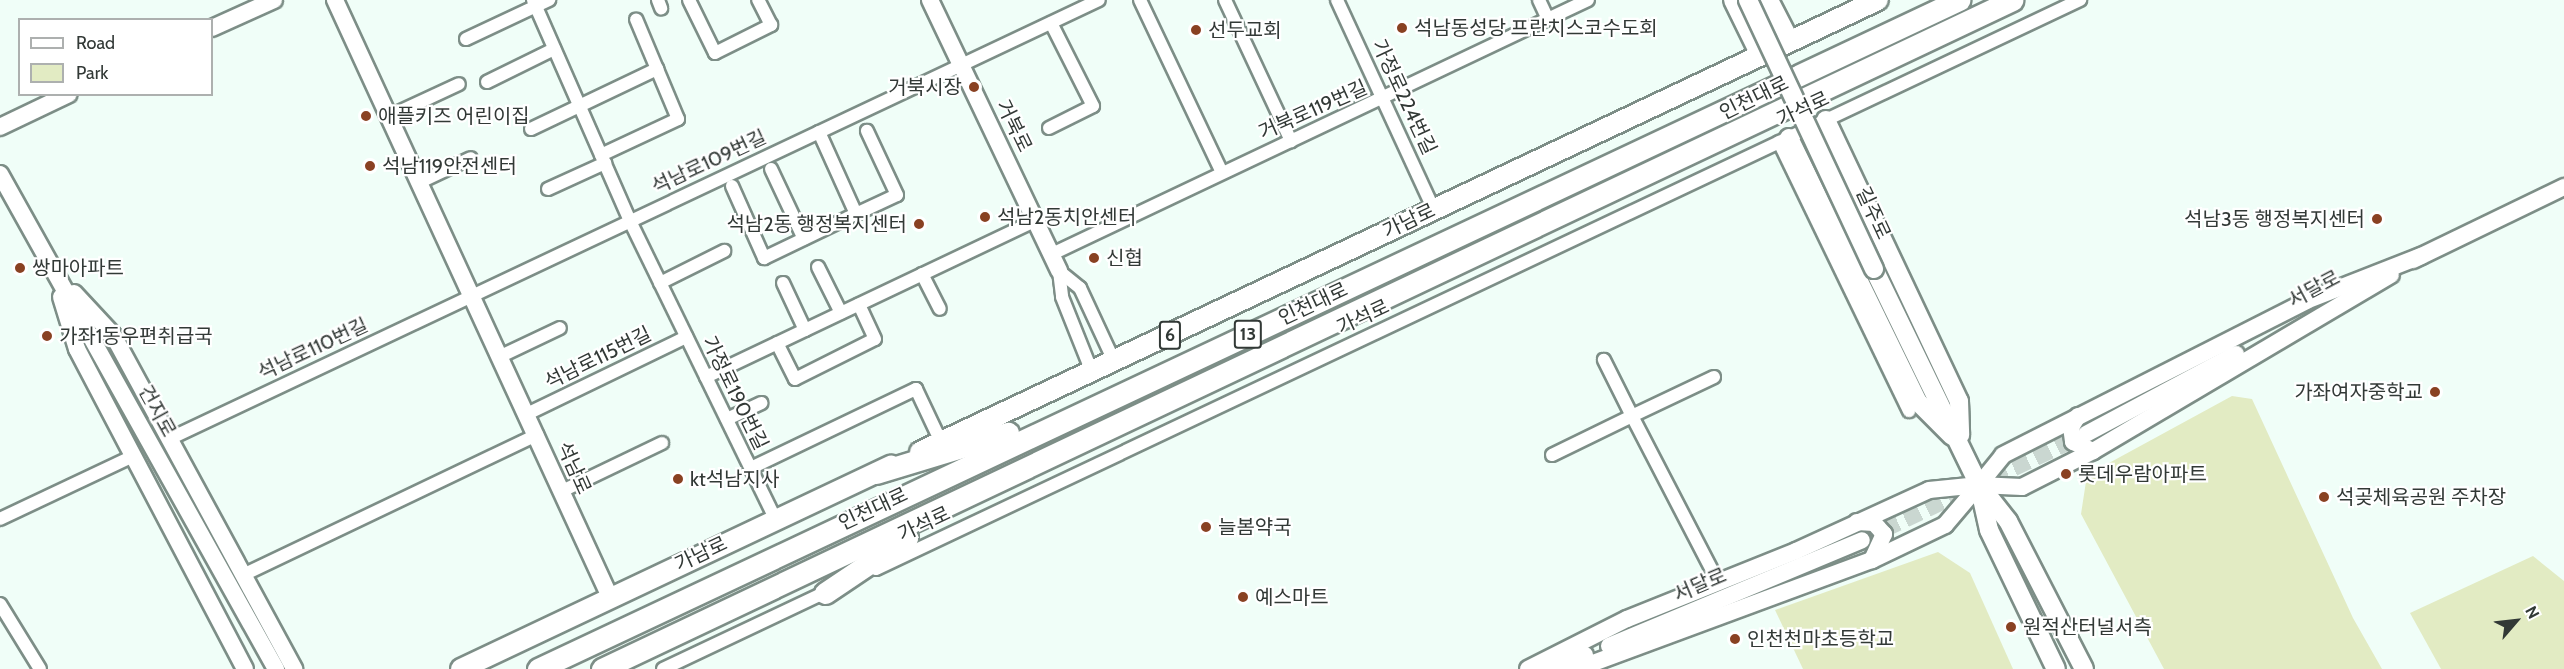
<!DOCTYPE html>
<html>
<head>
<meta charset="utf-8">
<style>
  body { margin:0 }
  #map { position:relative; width:2564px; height:669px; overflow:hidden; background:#f0fef8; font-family:Cabin,"Noto Sans KR",sans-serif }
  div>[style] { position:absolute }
  .green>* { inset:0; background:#e2ebc3 }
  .tertiary-tunnel>* { height:16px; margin-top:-8px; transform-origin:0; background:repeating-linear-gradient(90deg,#cad7d1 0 16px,transparent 0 24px) }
  .roads { filter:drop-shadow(2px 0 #7d8e87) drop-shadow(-2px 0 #7d8e87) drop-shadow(0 2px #7d8e87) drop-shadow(0 -2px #7d8e87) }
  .minor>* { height:12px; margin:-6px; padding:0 6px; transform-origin:6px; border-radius:6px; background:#fff }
  .tertiary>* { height:16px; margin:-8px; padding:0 8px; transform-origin:8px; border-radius:8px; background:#fff }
  .secondary>* { height:18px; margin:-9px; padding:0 9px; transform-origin:9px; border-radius:9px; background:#fff }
  .primary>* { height:20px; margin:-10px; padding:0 10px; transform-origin:10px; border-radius:10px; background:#fff }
  .trunk>* { height:21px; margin:-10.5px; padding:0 10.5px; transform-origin:10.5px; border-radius:10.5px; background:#fff }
  .bridges { filter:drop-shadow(2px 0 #7d8e87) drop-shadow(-2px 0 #7d8e87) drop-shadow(0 2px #7d8e87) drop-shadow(0 -2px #7d8e87) }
  .secondary-bridge>* { height:18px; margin:-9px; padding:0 9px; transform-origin:9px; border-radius:9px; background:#fff }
  .dots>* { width:16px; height:16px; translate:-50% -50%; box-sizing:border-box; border:3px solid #fff; border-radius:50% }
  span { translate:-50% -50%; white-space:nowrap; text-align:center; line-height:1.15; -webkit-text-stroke:4.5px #fff; paint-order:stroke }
  .shield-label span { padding:2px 4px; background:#fff; border:2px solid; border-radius:4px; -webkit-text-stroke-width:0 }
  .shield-label { font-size:18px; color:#323936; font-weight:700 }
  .poi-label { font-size:20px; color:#323936 }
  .left { translate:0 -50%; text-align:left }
  .right { translate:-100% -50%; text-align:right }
  .street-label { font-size:20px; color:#323936 }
  .legend { position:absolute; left:18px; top:18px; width:195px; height:78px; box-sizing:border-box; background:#fff; border:2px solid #adb0af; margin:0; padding:8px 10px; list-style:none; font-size:18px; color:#323936 }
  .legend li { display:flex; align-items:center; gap:12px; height:30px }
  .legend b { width:30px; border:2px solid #adb0af }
  .north { position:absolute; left:2486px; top:591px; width:60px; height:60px; -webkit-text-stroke:4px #fff; paint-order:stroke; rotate:62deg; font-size:16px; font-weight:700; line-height:24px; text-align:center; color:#323936 }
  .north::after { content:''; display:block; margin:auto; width:21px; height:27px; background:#323936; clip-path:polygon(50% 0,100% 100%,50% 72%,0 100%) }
</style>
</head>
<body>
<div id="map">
  <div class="green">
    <i style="clip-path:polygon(2232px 396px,2252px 399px,2353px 618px,2382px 669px,2164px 669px,2081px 514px,2087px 475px)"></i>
    <i style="clip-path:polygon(1938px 552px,1970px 573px,2013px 669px,1803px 669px,1775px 610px)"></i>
    <i style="clip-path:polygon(2533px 556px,2564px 581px,2564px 669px,2441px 669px,2410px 613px)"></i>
  </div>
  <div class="tertiary-tunnel">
    <i style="left:1862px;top:540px;width:246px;rotate:-25.3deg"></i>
  </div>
  <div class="roads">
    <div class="minor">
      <i style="left:533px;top:0;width:241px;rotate:66.3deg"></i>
      <i style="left:630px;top:221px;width:333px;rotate:64deg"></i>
      <i style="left:658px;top:0;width:9px;rotate:69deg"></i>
      <i style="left:689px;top:0;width:59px;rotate:63.9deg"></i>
      <i style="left:715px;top:53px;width:63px;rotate:-26.6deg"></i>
      <i style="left:771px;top:25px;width:28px;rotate:-117deg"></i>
      <i style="left:1140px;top:0;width:191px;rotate:64.6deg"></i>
      <i style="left:1225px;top:0;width:156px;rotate:64.9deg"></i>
      <i style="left:1337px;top:0;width:231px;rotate:65.2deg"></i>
      <i style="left:1539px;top:0;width:21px;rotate:65deg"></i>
      <i style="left:466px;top:39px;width:92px;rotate:-25.2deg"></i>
      <i style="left:487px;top:82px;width:75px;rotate:-26.2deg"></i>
      <i style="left:388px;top:117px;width:78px;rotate:-24.9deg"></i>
      <i style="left:1049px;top:128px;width:49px;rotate:-26.6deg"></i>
      <i style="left:1093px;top:106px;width:93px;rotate:-116.8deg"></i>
      <i style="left:531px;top:129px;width:140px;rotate:-25.5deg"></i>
      <i style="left:819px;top:132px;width:90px;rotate:65.7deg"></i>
      <i style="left:856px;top:214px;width:45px;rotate:-24.9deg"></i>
      <i style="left:897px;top:195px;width:71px;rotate:-115.1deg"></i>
      <i style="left:1779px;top:142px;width:299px;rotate:64.2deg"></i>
      <i style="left:601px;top:155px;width:85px;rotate:-25.1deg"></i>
      <i style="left:678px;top:119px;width:108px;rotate:-112.8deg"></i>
      <i style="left:771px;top:169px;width:77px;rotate:64.8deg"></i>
      <i style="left:420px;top:182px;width:56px;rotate:-25.2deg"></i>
      <i style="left:732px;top:186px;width:79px;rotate:66deg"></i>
      <i style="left:764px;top:258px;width:102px;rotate:-25.6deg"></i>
      <i style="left:548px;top:189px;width:63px;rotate:-24.5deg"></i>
      <i style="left:1052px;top:254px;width:593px;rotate:-25.36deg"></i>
      <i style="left:818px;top:267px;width:51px;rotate:63.4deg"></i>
      <i style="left:1059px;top:271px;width:27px;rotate:39deg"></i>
      <i style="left:1080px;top:288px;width:81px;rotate:65deg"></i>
      <i style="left:1059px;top:271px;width:26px;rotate:83deg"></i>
      <i style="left:1062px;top:297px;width:81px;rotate:68.2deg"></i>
      <i style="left:922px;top:274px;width:39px;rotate:63deg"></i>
      <i style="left:660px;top:283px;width:72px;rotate:-26.6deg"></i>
      <i style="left:783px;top:283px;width:52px;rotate:64.9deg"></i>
      <i style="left:777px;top:343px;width:40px;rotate:63.4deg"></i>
      <i style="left:795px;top:379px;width:89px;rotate:-26.6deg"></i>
      <i style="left:875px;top:339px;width:38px;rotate:-115deg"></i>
      <i style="left:501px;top:356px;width:65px;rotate:-25.4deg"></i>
      <i style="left:706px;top:377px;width:365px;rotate:-25.4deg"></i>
      <i style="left:1714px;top:377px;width:91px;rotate:154.6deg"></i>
      <i style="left:1632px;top:416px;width:189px;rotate:62.6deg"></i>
      <i style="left:527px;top:414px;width:177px;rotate:-25.8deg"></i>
      <i style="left:727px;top:419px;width:38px;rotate:-25deg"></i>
      <i style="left:169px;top:439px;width:1028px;rotate:-25.27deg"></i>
      <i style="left:1552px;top:455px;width:89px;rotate:-26deg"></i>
      <i style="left:1632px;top:416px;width:63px;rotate:-116.6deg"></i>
      <i style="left:751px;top:468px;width:183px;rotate:-25.6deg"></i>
      <i style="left:916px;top:389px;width:59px;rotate:64.7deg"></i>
      <i style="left:562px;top:491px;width:111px;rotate:-25.6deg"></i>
      <i style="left:0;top:519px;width:147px;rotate:-25.3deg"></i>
      <i style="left:876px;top:569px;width:1332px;rotate:-25.3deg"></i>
      <i style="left:243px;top:575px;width:326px;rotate:-25.5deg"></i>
      <i style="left:0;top:604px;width:76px;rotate:58.4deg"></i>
      <i style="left:663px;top:669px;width:185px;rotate:-25.3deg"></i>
    </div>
    <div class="tertiary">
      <i style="left:335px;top:0;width:657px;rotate:65.27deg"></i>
      <i style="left:930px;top:0;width:300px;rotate:64.5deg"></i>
      <i style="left:212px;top:28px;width:68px;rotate:-24.3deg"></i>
      <i style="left:0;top:127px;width:76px;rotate:-25.6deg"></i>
      <i style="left:0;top:174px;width:567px;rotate:60.86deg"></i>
      <i style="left:2413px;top:260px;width:168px;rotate:-25.8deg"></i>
      <i style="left:74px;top:293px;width:57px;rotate:47.1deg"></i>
      <i style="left:113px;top:335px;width:380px;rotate:61.5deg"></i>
      <i style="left:61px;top:297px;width:54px;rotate:72.9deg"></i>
      <i style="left:77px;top:349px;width:361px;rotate:62.3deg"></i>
      <i style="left:2078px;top:416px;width:13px;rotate:122deg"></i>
      <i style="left:2071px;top:427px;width:15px;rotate:82deg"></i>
      <i style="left:2073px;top:442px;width:22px;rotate:24deg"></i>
      <i style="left:2086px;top:434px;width:170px;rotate:-28.1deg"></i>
      <i style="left:1857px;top:522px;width:17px;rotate:3deg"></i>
      <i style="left:1874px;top:523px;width:15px;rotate:48deg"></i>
      <i style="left:1884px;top:534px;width:29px;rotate:115deg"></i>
      <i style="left:1609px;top:646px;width:274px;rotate:-22.7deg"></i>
      <i style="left:1528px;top:669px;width:111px;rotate:-26.8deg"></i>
      <i style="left:1627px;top:619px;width:182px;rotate:-21.9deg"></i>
      <i style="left:1796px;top:551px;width:146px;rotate:-24.6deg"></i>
      <i style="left:1929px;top:490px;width:50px;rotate:-5.7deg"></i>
      <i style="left:1979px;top:485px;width:38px;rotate:-51deg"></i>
      <i style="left:2003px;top:455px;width:340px;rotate:-26.9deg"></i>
      <i style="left:2306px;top:301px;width:123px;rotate:-21.4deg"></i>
      <i style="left:1553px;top:669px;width:35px;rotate:-24deg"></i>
      <i style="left:1577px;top:669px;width:314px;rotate:-20.3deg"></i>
      <i style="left:1872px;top:560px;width:81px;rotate:-25.6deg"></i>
      <i style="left:1945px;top:525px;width:52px;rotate:-49.6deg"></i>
      <i style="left:1979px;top:485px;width:43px;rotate:2.7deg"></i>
      <i style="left:2022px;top:487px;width:80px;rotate:-26.9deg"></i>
      <i style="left:2093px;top:451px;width:346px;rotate:-30.6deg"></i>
    </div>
    <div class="secondary">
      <i style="left:1733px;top:0;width:61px;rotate:63.9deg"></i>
      <i style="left:1769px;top:0;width:46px;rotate:62.9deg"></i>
      <i style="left:1826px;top:120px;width:311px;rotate:64.7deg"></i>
      <i style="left:1959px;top:401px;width:34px;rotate:88deg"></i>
      <i style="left:1789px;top:138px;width:294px;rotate:64deg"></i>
      <i style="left:1918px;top:402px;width:48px;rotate:45deg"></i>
      <i style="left:1874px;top:269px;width:240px;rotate:64.1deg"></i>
      <i style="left:1979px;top:485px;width:46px;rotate:77.5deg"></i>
      <i style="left:1989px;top:530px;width:154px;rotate:64.3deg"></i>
      <i style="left:1982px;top:488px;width:42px;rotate:51.8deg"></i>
      <i style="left:2008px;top:521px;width:166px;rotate:62.8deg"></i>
    </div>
    <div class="primary">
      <i style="left:920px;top:452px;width:1059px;rotate:-25.26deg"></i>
      <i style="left:461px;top:669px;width:476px;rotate:-25.3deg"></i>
    </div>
    <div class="trunk">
      <i style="left:876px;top:473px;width:138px;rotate:-16.9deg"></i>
      <i style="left:825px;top:593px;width:99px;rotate:-33.9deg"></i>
      <i style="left:538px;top:669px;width:1571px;rotate:-25.21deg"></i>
      <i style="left:602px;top:669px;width:1561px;rotate:-25.38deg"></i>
    </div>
  </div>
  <div class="bridges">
    <div class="secondary-bridge">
      <i style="left:1748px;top:0;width:297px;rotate:64.9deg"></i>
    </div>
  </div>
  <div class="dots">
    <i style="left:1402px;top:28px;background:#894122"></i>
    <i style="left:1196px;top:30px;background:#894122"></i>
    <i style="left:974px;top:87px;background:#894122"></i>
    <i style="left:366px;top:116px;background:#894122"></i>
    <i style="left:370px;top:166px;background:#894122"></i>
    <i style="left:985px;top:217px;background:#894122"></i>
    <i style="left:2377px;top:219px;background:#894122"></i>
    <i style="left:919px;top:224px;background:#894122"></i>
    <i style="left:1094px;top:258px;background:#894122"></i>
    <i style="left:20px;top:268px;background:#894122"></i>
    <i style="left:47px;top:336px;background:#894122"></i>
    <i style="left:2435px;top:392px;background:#894122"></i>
    <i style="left:2066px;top:474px;background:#894122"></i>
    <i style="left:678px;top:479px;background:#894122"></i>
    <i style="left:2324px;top:497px;background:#894122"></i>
    <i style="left:1206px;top:527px;background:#894122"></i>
    <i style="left:1243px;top:597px;background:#894122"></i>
    <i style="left:2011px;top:627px;background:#894122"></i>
    <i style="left:1735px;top:639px;background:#894122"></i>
  </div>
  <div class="shield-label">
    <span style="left:1248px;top:334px">13</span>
    <span style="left:1170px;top:335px">6</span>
  </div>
  <div class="poi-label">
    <span class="left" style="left:1414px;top:28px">석남동성당 프란치스코수도회</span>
    <span class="left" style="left:1208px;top:30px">선두교회</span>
    <span class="right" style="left:962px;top:87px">거북시장</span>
    <span class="left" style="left:378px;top:116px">애플키즈 어린이집</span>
    <span class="left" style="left:382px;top:166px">석남119안전센터</span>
    <span class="left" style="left:997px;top:217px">석남2동치안센터</span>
    <span class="right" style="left:2365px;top:219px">석남3동 행정복지센터</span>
    <span class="right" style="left:907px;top:224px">석남2동 행정복지센터</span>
    <span class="left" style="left:1106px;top:258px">신협</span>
    <span class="left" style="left:32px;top:268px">쌍마아파트</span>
    <span class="left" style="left:59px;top:336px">가좌1동우편취급국</span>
    <span class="right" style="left:2423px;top:392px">가좌여자중학교</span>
    <span class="left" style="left:2078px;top:474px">롯데우람아파트</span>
    <span class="left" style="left:690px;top:479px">kt석남지사</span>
    <span class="left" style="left:2336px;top:497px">석곶체육공원 주차장</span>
    <span class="left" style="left:1218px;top:527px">늘봄약국</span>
    <span class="left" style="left:1255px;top:597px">예스마트</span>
    <span class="left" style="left:2023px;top:627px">원적산터널서측</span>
    <span class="left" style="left:1747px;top:639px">인천천마초등학교</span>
  </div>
  <div class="street-label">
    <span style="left:1404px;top:97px;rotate:65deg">가정로224번길</span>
    <span style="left:1754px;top:98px;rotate:-26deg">인천대로</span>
    <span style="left:1803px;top:109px;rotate:-25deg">가석로</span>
    <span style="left:1313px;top:110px;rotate:-24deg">거북로119번길</span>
    <span style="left:1014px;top:126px;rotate:64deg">거북로</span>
    <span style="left:709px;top:162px;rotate:-25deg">석남로109번길</span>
    <span style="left:1873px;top:213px;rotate:65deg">길주로</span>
    <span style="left:1409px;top:221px;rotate:-25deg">가남로</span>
    <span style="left:2314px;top:289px;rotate:-28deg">서달로</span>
    <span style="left:1313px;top:304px;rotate:-25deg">인천대로</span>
    <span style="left:1363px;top:317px;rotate:-25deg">가석로</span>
    <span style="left:313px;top:349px;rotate:-25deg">석남로110번길</span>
    <span style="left:598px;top:358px;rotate:-26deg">석남로115번길</span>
    <span style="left:735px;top:393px;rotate:64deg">가정로190번길</span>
    <span style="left:157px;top:411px;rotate:61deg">건지로</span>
    <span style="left:574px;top:468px;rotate:66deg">석남로</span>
    <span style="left:873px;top:509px;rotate:-25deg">인천대로</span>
    <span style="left:924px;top:524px;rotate:-25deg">가석로</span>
    <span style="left:701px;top:554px;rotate:-25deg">가남로</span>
    <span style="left:1700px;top:585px;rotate:-23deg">서달로</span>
  </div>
  <ul class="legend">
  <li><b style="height:8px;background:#fff"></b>Road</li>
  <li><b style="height:16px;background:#e2ebc3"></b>Park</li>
  </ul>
  <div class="north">N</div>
</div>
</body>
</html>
